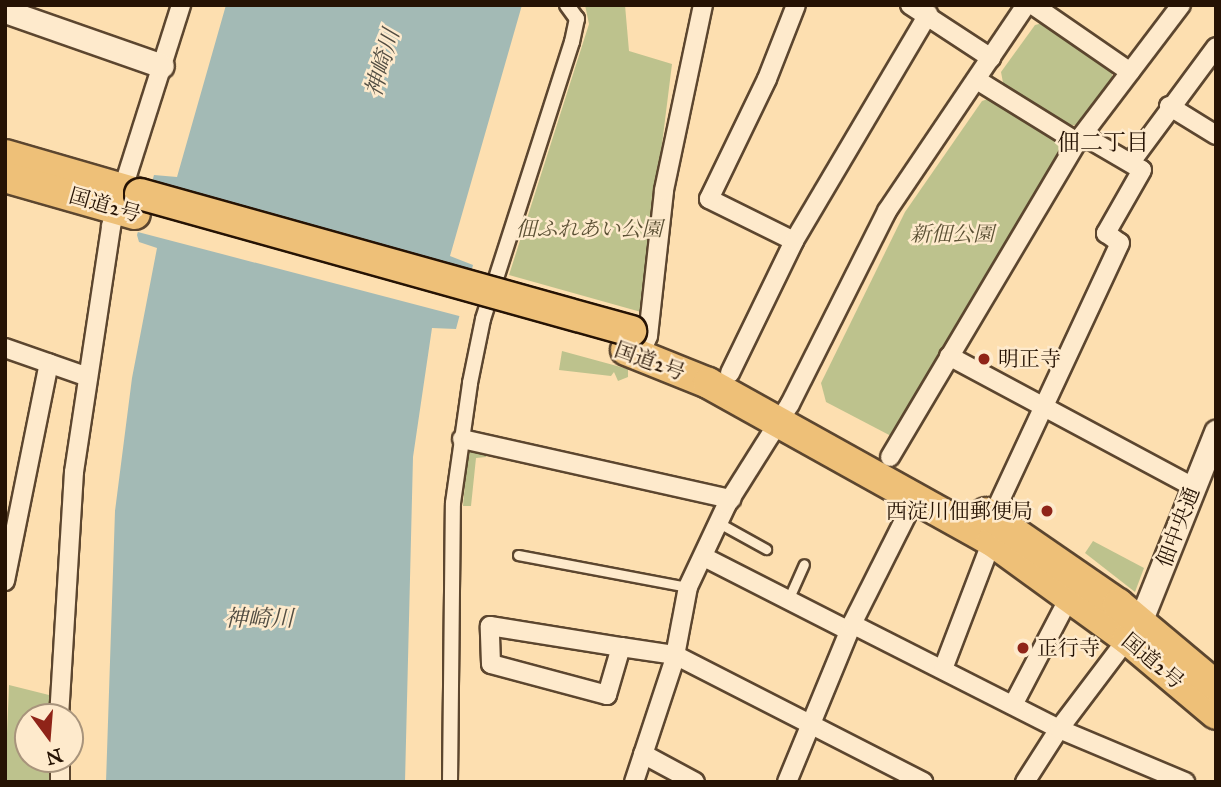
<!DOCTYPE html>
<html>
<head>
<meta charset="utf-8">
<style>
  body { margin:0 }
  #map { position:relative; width:1221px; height:787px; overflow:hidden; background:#fddfb0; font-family:"IM FELL Great Primer","Noto Serif JP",serif }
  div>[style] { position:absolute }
  .green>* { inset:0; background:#bdc28d }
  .water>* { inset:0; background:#a3bab5 }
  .pier>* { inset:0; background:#fddfb0 }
  .roads { filter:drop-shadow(2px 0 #5c462f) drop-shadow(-2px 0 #5c462f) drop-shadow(0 2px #5c462f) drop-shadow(0 -2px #5c462f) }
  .service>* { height:9px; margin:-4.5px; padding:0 4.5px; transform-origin:4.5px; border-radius:4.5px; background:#feeacc }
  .pedestrian>* { height:14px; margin:-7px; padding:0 7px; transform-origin:7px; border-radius:7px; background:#feeacc }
  .minor>* { height:18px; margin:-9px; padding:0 9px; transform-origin:9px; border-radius:9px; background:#feeacc }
  .tertiary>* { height:23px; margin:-11.5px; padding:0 11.5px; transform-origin:11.5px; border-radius:11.5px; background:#feeacc }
  .trunk>* { height:30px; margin:-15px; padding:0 15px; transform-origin:15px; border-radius:15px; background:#eec078 }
  .bridges { filter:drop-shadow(2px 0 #261304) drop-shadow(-2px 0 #261304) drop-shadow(0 2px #261304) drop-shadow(0 -2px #261304) }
  .trunk-bridge>* { height:30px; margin:-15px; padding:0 15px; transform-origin:15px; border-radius:15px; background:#eec078 }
  .dots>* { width:19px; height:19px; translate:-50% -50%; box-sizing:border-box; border:4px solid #feeacc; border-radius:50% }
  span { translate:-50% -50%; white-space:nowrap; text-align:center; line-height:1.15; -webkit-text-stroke:5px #feeacc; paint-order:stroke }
  .street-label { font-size:21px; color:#261304 }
  .park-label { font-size:21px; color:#5b5034; font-style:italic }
  .poi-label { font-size:21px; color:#261304 }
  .left { translate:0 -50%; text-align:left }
  .right { translate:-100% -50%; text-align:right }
  .water-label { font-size:23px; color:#524d42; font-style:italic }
  .neighbourhood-label { font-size:23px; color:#261304 }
  .frame { position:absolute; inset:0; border:7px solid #261304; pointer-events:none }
  .north { position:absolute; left:14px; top:703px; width:70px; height:70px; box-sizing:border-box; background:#feeacc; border:2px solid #a8947c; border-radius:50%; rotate:164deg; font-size:19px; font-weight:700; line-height:28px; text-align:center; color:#261304 }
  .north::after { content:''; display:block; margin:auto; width:24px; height:32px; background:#8f2418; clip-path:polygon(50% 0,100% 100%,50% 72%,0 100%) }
</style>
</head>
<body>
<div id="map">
  <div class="green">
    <i style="clip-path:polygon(585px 5px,625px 5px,629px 51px,672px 64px,641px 312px,509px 275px,589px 24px)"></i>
    <i style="clip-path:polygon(1043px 23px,1112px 73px,1112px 81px,1082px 123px,1067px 127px,1004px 88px,1001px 72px,1035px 25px)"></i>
    <i style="clip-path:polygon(991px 98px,1061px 141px,1063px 150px,893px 437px,826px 402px,821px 383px,905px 212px,982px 101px)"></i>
    <i style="clip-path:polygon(562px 351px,628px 369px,628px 377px,618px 381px,614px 372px,611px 376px,559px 370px)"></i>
    <i style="clip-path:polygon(477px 446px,487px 449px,486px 457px,476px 458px,471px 506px,463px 506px,468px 450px)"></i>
    <i style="clip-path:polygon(1093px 541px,1144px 568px,1135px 592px,1085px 553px)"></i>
    <i style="clip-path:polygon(9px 685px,53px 696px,53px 717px,28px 717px,28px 759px,53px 759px,52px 782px,5px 782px)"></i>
  </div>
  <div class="water">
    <i style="clip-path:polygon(226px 5px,522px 5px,450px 256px,473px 265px,456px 329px,432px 328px,413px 457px,405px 782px,106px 782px,115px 511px,132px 378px,157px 248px,139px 242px,137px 235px,154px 175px,177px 177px)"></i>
  </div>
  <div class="pier">
    <i style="clip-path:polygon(148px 185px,475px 270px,463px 317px,134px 231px)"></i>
  </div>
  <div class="roads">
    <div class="service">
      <i style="left:719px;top:523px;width:54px;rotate:29deg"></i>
      <i style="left:518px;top:555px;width:173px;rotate:10.7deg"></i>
      <i style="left:788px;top:600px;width:39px;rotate:-66deg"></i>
    </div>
    <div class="pedestrian">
      <i style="left:450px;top:782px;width:279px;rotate:-89.4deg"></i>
      <i style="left:453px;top:503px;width:121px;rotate:-81.9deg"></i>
      <i style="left:470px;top:383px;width:65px;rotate:-78.5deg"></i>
      <i style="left:483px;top:319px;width:291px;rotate:-72.2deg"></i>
      <i style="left:572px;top:42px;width:24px;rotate:-78deg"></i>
      <i style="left:577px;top:19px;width:17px;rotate:-126deg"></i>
    </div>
    <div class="minor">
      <i style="left:910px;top:5px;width:97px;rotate:33.2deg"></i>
      <i style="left:1033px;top:5px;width:118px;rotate:34.6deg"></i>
      <i style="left:977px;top:80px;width:118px;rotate:31.8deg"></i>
      <i style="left:1077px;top:142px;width:12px;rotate:-14deg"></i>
      <i style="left:1089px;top:139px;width:61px;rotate:30.3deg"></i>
      <i style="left:1142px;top:170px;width:73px;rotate:119.7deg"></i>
      <i style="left:1106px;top:233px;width:17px;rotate:36deg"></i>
      <i style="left:1120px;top:243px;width:302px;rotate:115deg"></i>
      <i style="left:1169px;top:106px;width:55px;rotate:31.7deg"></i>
      <i style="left:1131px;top:162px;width:143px;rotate:-53.5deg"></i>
      <i style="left:794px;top:241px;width:95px;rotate:-153.7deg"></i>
      <i style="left:709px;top:199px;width:133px;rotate:-64.2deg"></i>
      <i style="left:767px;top:79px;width:79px;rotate:-68.6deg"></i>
      <i style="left:5px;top:348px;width:88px;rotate:19.3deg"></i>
      <i style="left:640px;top:354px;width:20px;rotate:-66deg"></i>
      <i style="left:648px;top:336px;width:147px;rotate:-83.7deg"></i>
      <i style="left:664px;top:190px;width:189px;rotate:-78.1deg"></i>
      <i style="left:949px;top:356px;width:277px;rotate:28.2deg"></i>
      <i style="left:730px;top:373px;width:147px;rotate:-64.1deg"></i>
      <i style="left:794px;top:241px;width:264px;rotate:-59.4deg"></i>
      <i style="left:462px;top:439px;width:276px;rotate:12.6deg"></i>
      <i style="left:890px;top:457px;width:366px;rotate:-59.3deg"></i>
      <i style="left:1077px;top:142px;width:172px;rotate:-52.8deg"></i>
      <i style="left:704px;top:557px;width:163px;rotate:27deg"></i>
      <i style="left:5px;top:581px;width:222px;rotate:-78.6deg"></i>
      <i style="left:852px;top:624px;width:232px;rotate:26.9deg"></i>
      <i style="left:1059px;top:729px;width:137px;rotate:22.8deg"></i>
      <i style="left:621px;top:647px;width:50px;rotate:106.3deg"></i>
      <i style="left:607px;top:695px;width:120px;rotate:-165deg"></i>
      <i style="left:491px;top:664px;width:38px;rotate:-92deg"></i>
      <i style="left:490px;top:626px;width:133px;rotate:9.1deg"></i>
      <i style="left:621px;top:647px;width:55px;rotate:8.4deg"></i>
      <i style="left:675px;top:655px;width:279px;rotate:27.1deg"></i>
      <i style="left:943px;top:669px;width:137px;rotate:-69.1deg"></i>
      <i style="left:1013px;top:705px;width:123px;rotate:-62.4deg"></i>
      <i style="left:59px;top:717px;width:245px;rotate:-86.5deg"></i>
      <i style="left:74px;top:472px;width:249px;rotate:-81.4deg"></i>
      <i style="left:111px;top:226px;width:232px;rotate:-72.4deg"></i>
      <i style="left:643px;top:754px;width:59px;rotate:28.3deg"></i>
      <i style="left:60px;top:759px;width:23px;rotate:90deg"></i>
      <i style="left:634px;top:782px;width:127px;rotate:-71.7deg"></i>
      <i style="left:674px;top:661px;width:75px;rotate:-79.3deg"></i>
      <i style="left:688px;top:587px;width:92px;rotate:-64.8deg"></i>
      <i style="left:727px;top:504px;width:118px;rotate:-57.8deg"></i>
      <i style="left:790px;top:404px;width:216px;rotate:-63.3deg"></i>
      <i style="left:887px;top:211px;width:249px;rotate:-56deg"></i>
      <i style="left:787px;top:782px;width:171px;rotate:-67.6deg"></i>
      <i style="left:852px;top:624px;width:144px;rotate:-63.3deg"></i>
      <i style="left:1025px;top:782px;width:63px;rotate:-57.3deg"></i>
      <i style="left:1059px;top:729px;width:113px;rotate:-52.9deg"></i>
    </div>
    <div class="tertiary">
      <i style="left:5px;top:11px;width:166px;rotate:19.3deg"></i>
      <i style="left:1131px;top:634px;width:15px;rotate:-53deg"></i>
      <i style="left:1140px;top:622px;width:205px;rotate:-68.2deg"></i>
    </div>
    <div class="trunk">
      <i style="left:5px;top:155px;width:141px;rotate:16.1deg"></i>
      <i style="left:5px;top:177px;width:135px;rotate:15.9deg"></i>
      <i style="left:626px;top:350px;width:88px;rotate:21.9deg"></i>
      <i style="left:708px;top:383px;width:325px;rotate:29.1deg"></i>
      <i style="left:992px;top:541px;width:167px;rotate:36deg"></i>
      <i style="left:1127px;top:639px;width:116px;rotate:40.1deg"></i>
      <i style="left:986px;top:513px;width:160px;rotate:34.6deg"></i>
      <i style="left:1118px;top:604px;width:128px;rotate:39.9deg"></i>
    </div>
  </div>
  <div class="bridges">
    <div class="trunk-bridge">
      <i style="left:140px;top:194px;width:510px;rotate:15.59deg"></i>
    </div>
  </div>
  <div class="dots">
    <i style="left:984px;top:359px;background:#8f2418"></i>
    <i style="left:1047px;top:511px;background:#8f2418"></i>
    <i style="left:1023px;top:648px;background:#8f2418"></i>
  </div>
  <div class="street-label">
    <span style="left:105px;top:205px;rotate:16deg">国道2号</span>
    <span style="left:650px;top:361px;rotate:20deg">国道2号</span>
    <span style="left:1178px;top:527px;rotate:-69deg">佃中央通</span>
    <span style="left:1153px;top:661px;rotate:40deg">国道2号</span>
  </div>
  <div class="park-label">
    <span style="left:589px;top:229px">佃ふれあい公園</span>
    <span style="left:952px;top:234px">新佃公園</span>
  </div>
  <div class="poi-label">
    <span class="left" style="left:998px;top:359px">明正寺</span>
    <span class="right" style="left:1033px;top:511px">西淀川佃郵便局</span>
    <span class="left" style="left:1037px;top:648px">正行寺</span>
  </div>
  <div class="water-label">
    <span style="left:382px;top:63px;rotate:-74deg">神崎川</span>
    <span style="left:259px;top:618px">神崎川</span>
  </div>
  <div class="neighbourhood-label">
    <span style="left:1103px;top:142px">佃二丁目</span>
  </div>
  <div class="frame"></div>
  <div class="north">N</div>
</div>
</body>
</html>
